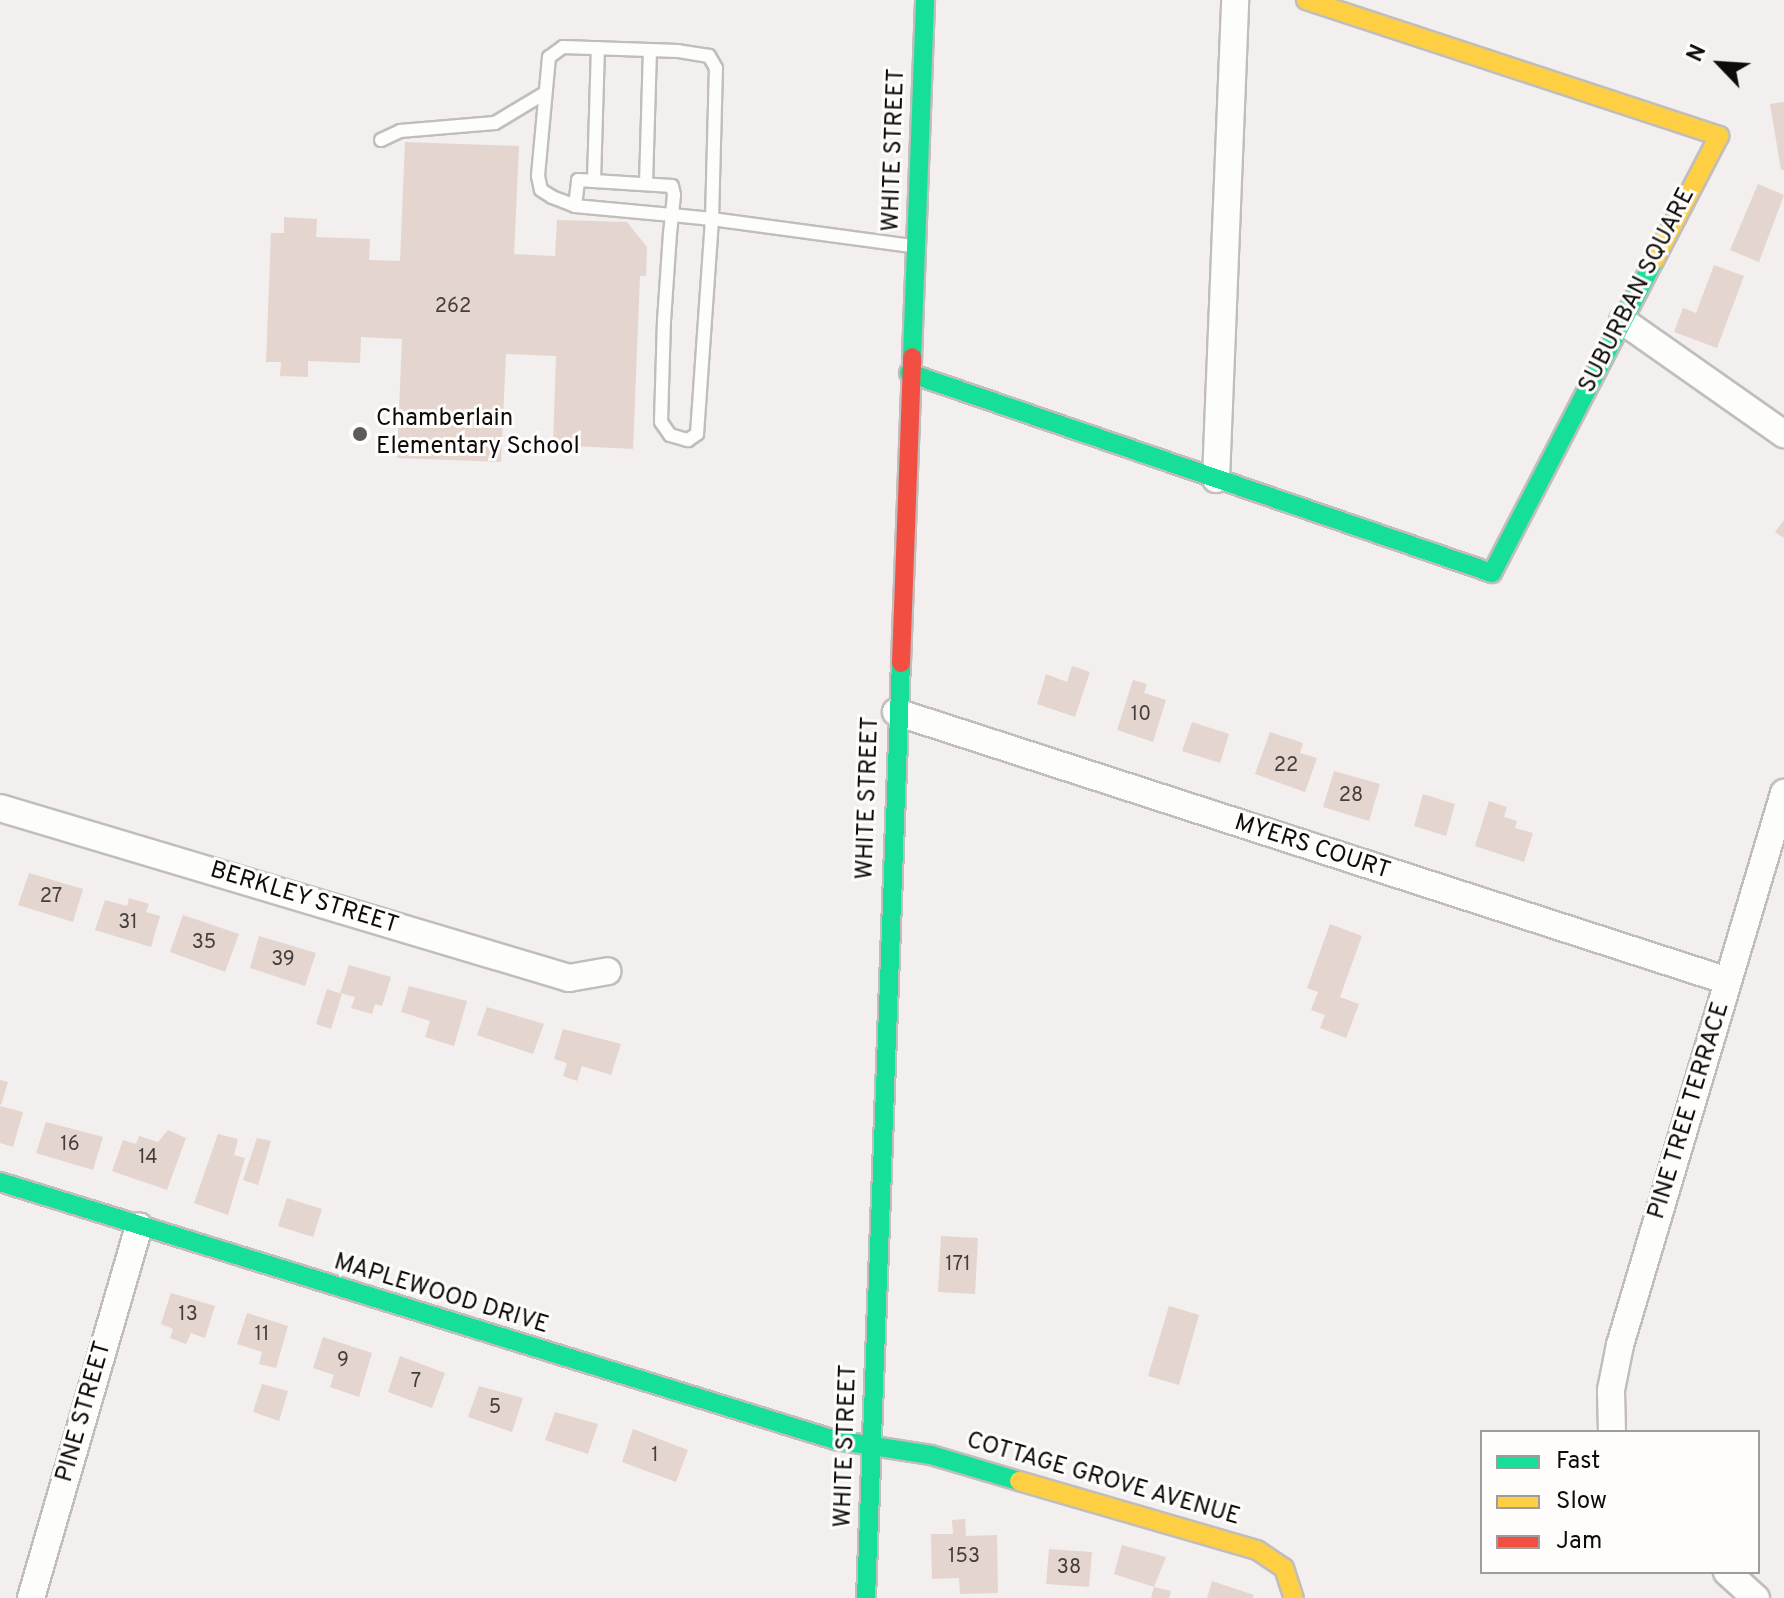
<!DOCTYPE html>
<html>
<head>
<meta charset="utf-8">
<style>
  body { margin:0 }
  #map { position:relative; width:1784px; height:1598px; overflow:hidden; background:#f2efee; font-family:Overpass,sans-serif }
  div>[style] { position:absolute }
  .building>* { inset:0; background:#e4d5ce }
  .roads { filter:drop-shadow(2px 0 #c0bebd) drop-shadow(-2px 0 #c0bebd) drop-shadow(0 2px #c0bebd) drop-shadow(0 -2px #c0bebd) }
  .lane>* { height:12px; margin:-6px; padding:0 6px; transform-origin:6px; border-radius:6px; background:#fdfdfc }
  .street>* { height:26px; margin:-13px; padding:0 13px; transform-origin:13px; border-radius:13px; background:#fdfdfc }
  .fast>* { height:18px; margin:-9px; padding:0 9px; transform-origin:9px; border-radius:9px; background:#16e098 }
  .slow>* { height:18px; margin:-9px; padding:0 9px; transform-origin:9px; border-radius:9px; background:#ffcf43 }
  .jam>* { height:18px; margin:-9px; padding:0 9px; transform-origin:9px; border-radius:9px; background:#f24e42 }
  .dots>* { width:22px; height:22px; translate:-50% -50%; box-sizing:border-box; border:4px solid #fffcfc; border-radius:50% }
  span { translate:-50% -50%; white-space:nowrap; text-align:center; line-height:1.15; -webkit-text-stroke:6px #fffcfc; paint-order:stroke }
  .number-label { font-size:20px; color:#443e3c }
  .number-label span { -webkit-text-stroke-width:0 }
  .street-label { font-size:24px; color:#0e0c0b }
  .poi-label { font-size:24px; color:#0e0c0b }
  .left { translate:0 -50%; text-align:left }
  .legend { position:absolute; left:1480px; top:1430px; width:280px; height:144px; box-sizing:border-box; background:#fffcfc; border:2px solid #9f9c9c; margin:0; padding:10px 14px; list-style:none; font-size:24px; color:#0e0c0b }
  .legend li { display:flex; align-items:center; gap:16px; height:40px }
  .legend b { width:40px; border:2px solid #9f9c9c }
  .north { position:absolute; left:1680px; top:24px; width:80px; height:80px; -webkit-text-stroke:6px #fffcfc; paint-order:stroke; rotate:295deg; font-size:22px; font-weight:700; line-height:32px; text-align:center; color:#0e0c0b }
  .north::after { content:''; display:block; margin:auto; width:28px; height:36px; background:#0e0c0b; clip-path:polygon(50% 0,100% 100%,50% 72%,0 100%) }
</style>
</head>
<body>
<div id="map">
  <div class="building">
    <i style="clip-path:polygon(1784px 102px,1784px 170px,1781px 170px,1770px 104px)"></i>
    <i style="clip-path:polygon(405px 142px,519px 146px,514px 254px,555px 256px,557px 220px,627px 222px,647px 247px,646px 276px,640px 276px,633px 449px,553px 445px,556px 356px,506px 354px,501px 462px,397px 458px,402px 339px,361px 337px,360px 363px,308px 361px,308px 377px,280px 376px,281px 362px,266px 362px,271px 233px,284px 233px,284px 217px,317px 219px,316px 237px,370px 239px,369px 260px,400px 261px)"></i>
    <i style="clip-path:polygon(1758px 184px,1784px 195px,1759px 262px,1730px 250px)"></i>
    <i style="clip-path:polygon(1714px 265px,1744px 276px,1717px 348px,1674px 332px,1683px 308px,1696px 313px)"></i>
    <i style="clip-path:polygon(1784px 520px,1784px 538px,1775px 532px)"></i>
    <i style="clip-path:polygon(1072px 666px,1090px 672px,1075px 717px,1037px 704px,1046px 674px,1067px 682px)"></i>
    <i style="clip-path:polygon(1133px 680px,1147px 684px,1144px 693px,1166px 700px,1153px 742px,1117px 730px)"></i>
    <i style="clip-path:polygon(1192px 722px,1229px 734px,1220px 763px,1182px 751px)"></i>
    <i style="clip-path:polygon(1270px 732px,1303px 743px,1300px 753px,1317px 758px,1305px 792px,1255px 774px)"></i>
    <i style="clip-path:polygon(1334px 771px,1380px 784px,1369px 821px,1323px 807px)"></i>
    <i style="clip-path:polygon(1423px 794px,1455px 804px,1446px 836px,1414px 826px)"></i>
    <i style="clip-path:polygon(1489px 801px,1507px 807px,1504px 817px,1517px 821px,1515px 828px,1533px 833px,1524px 862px,1475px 846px)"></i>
    <i style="clip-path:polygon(29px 873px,83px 889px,73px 922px,18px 905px)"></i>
    <i style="clip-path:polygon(129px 898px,149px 904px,146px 912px,160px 916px,151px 947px,95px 930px,105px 900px,127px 906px)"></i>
    <i style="clip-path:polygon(183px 915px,239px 934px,225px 972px,170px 952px)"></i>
    <i style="clip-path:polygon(1330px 924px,1362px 936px,1340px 997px,1359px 1004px,1346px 1038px,1320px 1028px,1325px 1015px,1311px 1010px,1318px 992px,1307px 988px)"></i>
    <i style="clip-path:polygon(259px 936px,316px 953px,305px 986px,250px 968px)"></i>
    <i style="clip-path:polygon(349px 965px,391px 977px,382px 1006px,375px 1004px,372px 1014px,351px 1008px,355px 997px,340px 993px)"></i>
    <i style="clip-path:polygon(409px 986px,467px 1001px,454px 1046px,425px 1037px,430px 1021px,401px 1012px)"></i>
    <i style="clip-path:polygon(327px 989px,342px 994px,331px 1029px,316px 1024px)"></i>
    <i style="clip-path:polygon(487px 1007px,544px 1024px,533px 1054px,477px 1035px)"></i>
    <i style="clip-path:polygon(563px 1029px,621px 1044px,611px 1075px,582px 1066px,577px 1081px,563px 1076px,567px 1063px,554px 1059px)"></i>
    <i style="clip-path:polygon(0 1080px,8px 1082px,1px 1105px,0 1104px)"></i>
    <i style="clip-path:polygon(0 1106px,23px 1112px,13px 1147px,0 1143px)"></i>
    <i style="clip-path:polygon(46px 1122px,103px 1137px,93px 1170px,36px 1153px)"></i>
    <i style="clip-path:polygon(168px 1130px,186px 1138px,167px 1190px,112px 1171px,123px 1140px,136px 1144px,139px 1136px,158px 1142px)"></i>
    <i style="clip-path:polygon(218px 1134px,238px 1139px,234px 1155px,245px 1158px,228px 1215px,194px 1203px)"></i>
    <i style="clip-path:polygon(257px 1138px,271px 1141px,258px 1185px,243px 1180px)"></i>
    <i style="clip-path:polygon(287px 1198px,322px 1209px,313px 1237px,278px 1226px)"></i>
    <i style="clip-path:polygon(941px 1236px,978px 1238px,975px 1294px,938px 1292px)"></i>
    <i style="clip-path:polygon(171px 1293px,215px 1306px,205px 1338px,191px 1333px,186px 1344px,170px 1338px,173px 1329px,161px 1324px)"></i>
    <i style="clip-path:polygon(1169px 1306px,1199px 1315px,1179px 1385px,1148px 1376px)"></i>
    <i style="clip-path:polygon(247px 1313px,288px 1326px,276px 1368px,259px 1364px,262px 1352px,237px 1344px)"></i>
    <i style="clip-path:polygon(323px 1337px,372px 1353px,359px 1397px,330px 1387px,334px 1375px,313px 1368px)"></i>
    <i style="clip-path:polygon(400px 1356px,445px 1373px,432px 1408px,388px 1392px)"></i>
    <i style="clip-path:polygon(262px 1384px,288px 1391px,279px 1421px,253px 1412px)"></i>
    <i style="clip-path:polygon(479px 1386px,523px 1398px,512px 1432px,468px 1417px)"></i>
    <i style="clip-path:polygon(555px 1412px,598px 1424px,588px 1454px,545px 1440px)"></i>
    <i style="clip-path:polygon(633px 1429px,688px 1450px,676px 1482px,622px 1462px)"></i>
    <i style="clip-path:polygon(965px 1519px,966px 1536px,997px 1535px,998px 1593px,960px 1594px,959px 1578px,932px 1579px,931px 1534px,953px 1534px,952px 1520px)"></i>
    <i style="clip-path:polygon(1122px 1545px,1166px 1557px,1154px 1587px,1114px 1574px)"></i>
    <i style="clip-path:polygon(1049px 1549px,1092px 1552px,1089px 1587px,1046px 1584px)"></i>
    <i style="clip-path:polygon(1212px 1581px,1254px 1595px,1253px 1598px,1207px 1598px)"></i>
    <i style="clip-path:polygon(1154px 1587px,1171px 1591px,1169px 1598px,1151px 1598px)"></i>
  </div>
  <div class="roads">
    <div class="lane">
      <i style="left:381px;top:140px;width:21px;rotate:-25deg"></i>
      <i style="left:400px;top:131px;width:95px;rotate:-4.8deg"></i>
      <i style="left:495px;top:123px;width:58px;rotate:-31deg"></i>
      <i style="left:594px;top:181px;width:133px;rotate:-88.3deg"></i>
      <i style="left:646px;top:184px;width:134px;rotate:-88.3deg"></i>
      <i style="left:575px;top:206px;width:26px;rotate:-83deg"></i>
      <i style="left:578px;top:180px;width:94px;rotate:3.7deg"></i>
      <i style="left:672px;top:186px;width:9px;rotate:77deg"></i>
      <i style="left:674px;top:195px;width:20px;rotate:96deg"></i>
      <i style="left:672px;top:215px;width:18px;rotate:96deg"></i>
      <i style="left:670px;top:233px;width:87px;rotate:93.9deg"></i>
      <i style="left:664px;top:320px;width:102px;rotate:91.7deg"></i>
      <i style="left:661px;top:422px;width:16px;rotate:55deg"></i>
      <i style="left:670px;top:435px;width:19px;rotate:16deg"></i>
      <i style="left:688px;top:440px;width:11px;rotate:-34deg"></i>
      <i style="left:697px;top:434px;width:216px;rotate:-86deg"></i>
      <i style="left:712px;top:219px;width:151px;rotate:-88.5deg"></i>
      <i style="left:716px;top:68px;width:14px;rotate:-120deg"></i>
      <i style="left:709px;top:56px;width:31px;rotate:-171deg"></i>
      <i style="left:678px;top:51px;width:115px;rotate:-178deg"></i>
      <i style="left:563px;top:47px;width:17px;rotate:144deg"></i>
      <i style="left:549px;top:57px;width:120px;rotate:95.3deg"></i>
      <i style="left:538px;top:176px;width:14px;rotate:78deg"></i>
      <i style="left:541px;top:190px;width:13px;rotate:32deg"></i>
      <i style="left:552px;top:197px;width:25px;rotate:21deg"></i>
      <i style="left:575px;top:206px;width:97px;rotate:5.3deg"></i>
      <i style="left:672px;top:215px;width:40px;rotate:5.7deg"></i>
      <i style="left:712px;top:219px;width:201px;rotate:7.7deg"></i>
    </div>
    <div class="street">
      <i style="left:1623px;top:321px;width:197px;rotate:35.1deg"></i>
      <i style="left:1216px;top:479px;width:479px;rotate:-87.7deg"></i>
      <i style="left:896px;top:712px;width:874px;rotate:17.92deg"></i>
      <i style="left:0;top:808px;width:594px;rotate:16.63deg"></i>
      <i style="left:569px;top:978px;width:39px;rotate:-10deg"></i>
      <i style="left:1612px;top:1432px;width:42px;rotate:-91.4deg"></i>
      <i style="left:1611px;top:1390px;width:46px;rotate:-78.7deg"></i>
      <i style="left:1620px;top:1345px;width:576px;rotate:-73.45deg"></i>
      <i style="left:1727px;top:1572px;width:39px;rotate:42deg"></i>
      <i style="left:31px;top:1598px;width:387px;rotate:-73.8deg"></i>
    </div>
    <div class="fast">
      <i style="left:912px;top:357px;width:357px;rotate:-87.9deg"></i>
      <i style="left:909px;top:373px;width:616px;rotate:18.93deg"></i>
      <i style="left:1492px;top:573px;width:352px;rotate:-62.6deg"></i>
      <i style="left:0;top:1182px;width:874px;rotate:17.17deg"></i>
      <i style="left:835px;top:1440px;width:97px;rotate:8.9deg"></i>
      <i style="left:931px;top:1455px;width:92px;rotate:16.5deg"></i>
      <i style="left:866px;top:1598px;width:936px;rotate:-87.86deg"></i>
    </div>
    <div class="slow">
      <i style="left:1306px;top:0;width:435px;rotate:18.2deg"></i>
      <i style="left:1719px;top:136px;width:141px;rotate:117.5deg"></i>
      <i style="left:1019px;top:1481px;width:248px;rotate:16.2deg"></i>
      <i style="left:1257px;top:1550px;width:32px;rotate:34deg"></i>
      <i style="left:1284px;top:1568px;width:32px;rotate:72deg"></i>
    </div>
    <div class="jam">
      <i style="left:901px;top:663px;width:306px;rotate:-87.9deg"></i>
    </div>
  </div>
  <div class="dots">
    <i style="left:360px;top:434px;background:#5e5b5a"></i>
  </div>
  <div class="number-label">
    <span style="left:453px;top:307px">262</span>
    <span style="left:1141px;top:715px">10</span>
    <span style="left:1286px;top:766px">22</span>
    <span style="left:1351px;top:796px">28</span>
    <span style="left:51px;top:897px">27</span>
    <span style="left:128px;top:923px">31</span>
    <span style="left:204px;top:943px">35</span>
    <span style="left:283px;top:960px">39</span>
    <span style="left:70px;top:1145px">16</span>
    <span style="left:148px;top:1158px">14</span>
    <span style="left:958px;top:1265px">171</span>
    <span style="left:188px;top:1315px">13</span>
    <span style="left:262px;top:1335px">11</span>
    <span style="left:343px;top:1361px">9</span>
    <span style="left:416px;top:1382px">7</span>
    <span style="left:495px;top:1408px">5</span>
    <span style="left:655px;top:1456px">1</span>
    <span style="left:964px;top:1557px">153</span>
    <span style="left:1069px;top:1568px">38</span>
  </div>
  <div class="street-label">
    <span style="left:895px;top:150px;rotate:-88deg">WHITE STREET</span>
    <span style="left:1638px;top:291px;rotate:-63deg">SUBURBAN SQUARE</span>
    <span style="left:869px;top:798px;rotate:-88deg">WHITE STREET</span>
    <span style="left:1312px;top:848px;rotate:18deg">MYERS COURT</span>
    <span style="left:304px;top:899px;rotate:17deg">BERKLEY STREET</span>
    <span style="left:1690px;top:1111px;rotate:-73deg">PINE TREE TERRACE</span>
    <span style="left:441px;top:1295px;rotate:17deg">MAPLEWOOD DRIVE</span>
    <span style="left:85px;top:1412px;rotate:-74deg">PINE STREET</span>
    <span style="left:847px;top:1446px;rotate:-88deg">WHITE STREET</span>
    <span style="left:1103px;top:1480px;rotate:16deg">COTTAGE GROVE AVENUE</span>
  </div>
  <div class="poi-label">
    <span class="left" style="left:376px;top:434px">Chamberlain<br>Elementary School</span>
  </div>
  <ul class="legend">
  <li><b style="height:10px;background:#16e098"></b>Fast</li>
  <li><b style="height:10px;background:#ffcf43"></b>Slow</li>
  <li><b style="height:10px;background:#f24e42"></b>Jam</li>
  </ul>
  <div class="north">N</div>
</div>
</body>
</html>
